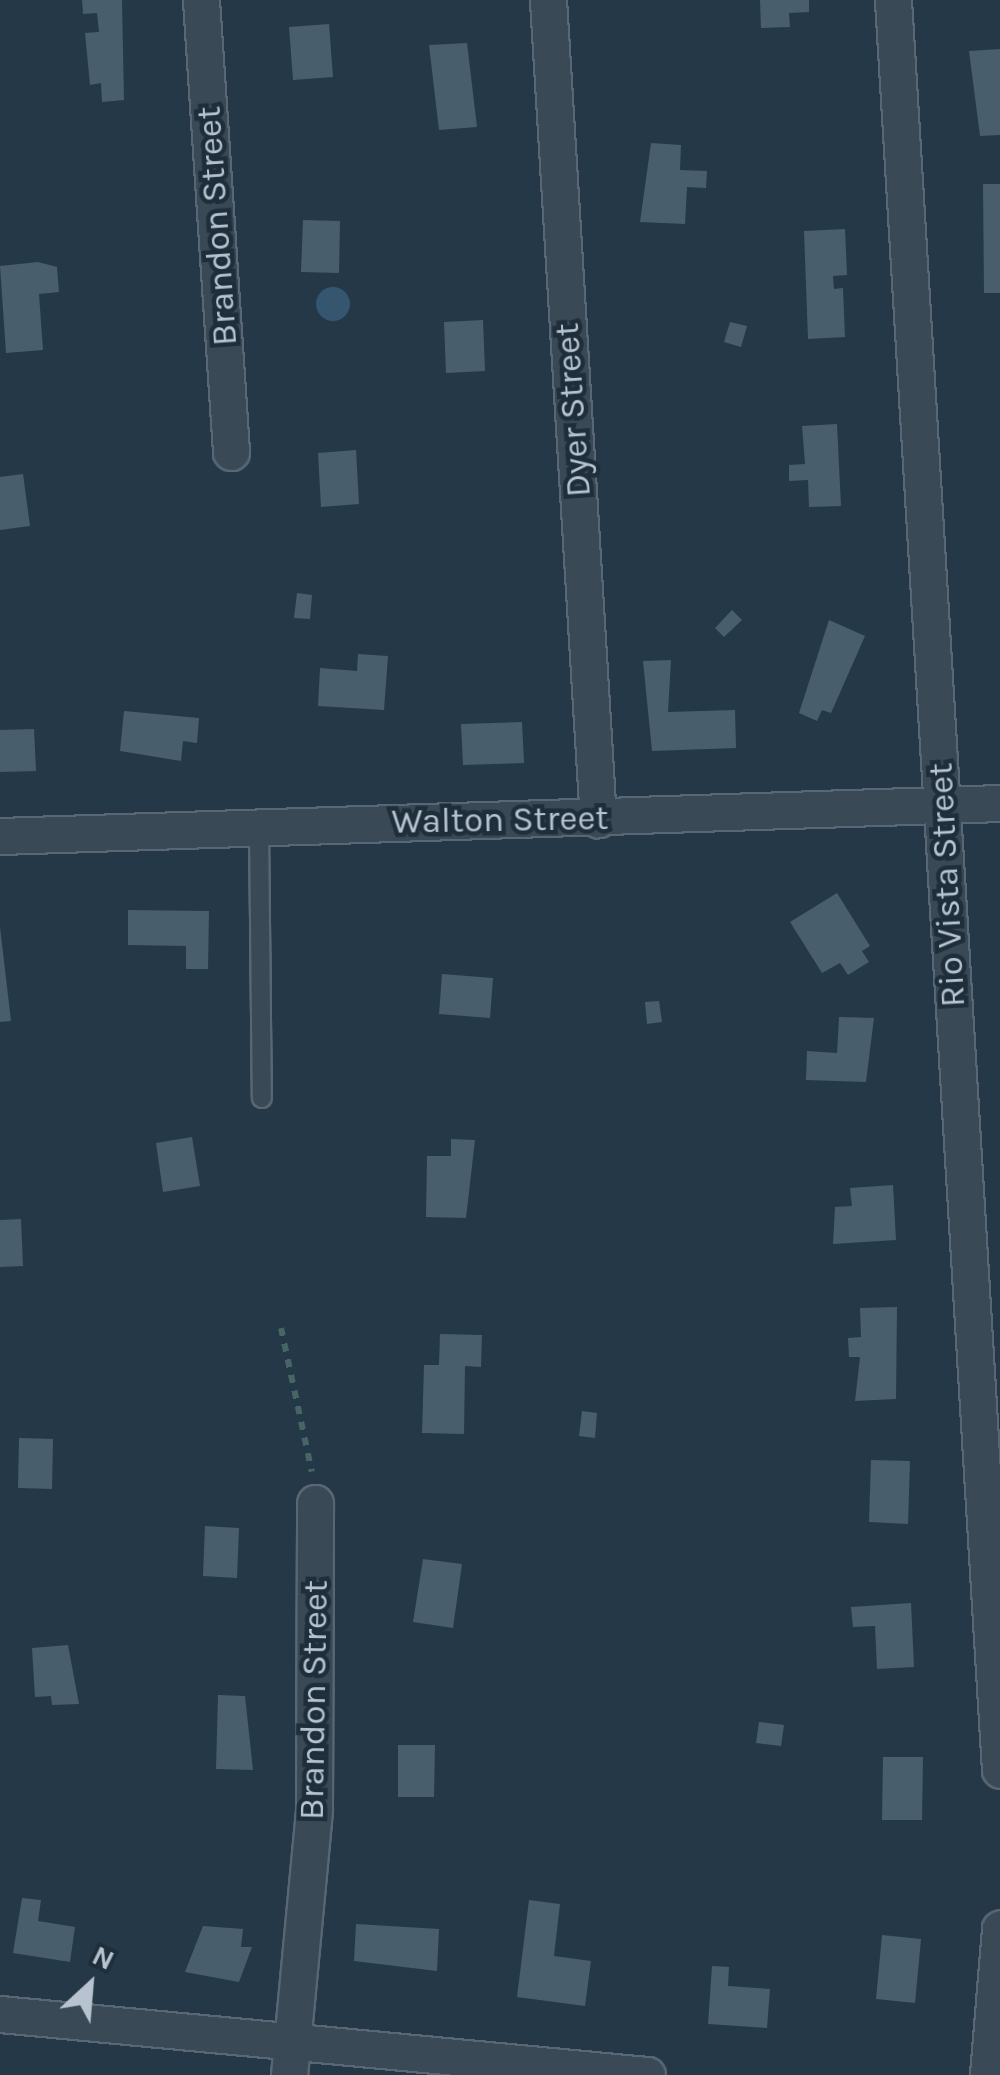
<!DOCTYPE html>
<html>
<head>
<meta charset="utf-8">
<style>
  body { margin:0 }
  #map { position:relative; width:1000px; height:2075px; overflow:hidden; background:#253847; font-family:Karla,sans-serif }
  div>[style] { position:absolute }
  .water>* { inset:0; background:#36566f }
  .round { border-radius:50% }
  .building>* { inset:0; background:#485e6d }
  .path>* { height:6px; margin-top:-3px; transform-origin:0; background:repeating-linear-gradient(90deg,#476564 0 8px,transparent 0 16px) }
  .roads { filter:drop-shadow(2px 0 #586773) drop-shadow(-2px 0 #586773) drop-shadow(0 2px #586773) drop-shadow(0 -2px #586773) }
  .lane>* { height:18px; margin:-9px; padding:0 9px; transform-origin:9px; border-radius:9px; background:#3a4956 }
  .street>* { height:35px; margin:-17.5px; padding:0 17.5px; transform-origin:17.5px; border-radius:17.5px; background:#3a4956 }
  span { translate:-50% -50%; white-space:nowrap; text-align:center; line-height:1.15; -webkit-text-stroke:9px #1e2e3b; paint-order:stroke }
  .street-label { font-size:35px; color:#b7c4cf }
  .north { position:absolute; left:40px; top:1935px; width:100px; height:100px; -webkit-text-stroke:8px #1e2e3b; paint-order:stroke; rotate:26deg; font-size:28px; font-weight:700; line-height:40px; text-align:center; color:#b7c4cf }
  .north::after { content:''; display:block; margin:auto; width:35px; height:45px; background:#b7c4cf; clip-path:polygon(50% 0,100% 100%,50% 72%,0 100%) }
</style>
</head>
<body>
<div id="map">
  <div class="water">
    <i class="round" style="left:316px;top:287px;width:34px;height:34px"></i>
  </div>
  <div class="building">
    <i style="clip-path:polygon(82px 0,122px 0,124px 100px,102px 102px,101px 83px,90px 85px,85px 33px,99px 32px,97px 13px,83px 14px)"></i>
    <i style="clip-path:polygon(760px 0,809px 0,809px 12px,789px 13px,790px 27px,761px 28px)"></i>
    <i style="clip-path:polygon(329px 24px,333px 77px,293px 80px,289px 27px)"></i>
    <i style="clip-path:polygon(467px 43px,477px 127px,439px 130px,429px 45px)"></i>
    <i style="clip-path:polygon(1000px 49px,1000px 135px,980px 136px,969px 51px)"></i>
    <i style="clip-path:polygon(651px 143px,681px 145px,680px 170px,707px 171px,706px 188px,687px 187px,685px 224px,640px 222px)"></i>
    <i style="clip-path:polygon(983px 184px,1000px 184px,1000px 293px,984px 293px)"></i>
    <i style="clip-path:polygon(303px 220px,340px 221px,339px 273px,301px 272px)"></i>
    <i style="clip-path:polygon(845px 229px,847px 275px,833px 276px,834px 289px,843px 288px,845px 337px,808px 339px,804px 231px)"></i>
    <i style="clip-path:polygon(38px 262px,57px 267px,59px 292px,39px 294px,43px 350px,6px 353px,0 266px)"></i>
    <i style="clip-path:polygon(483px 320px,485px 371px,446px 373px,444px 322px)"></i>
    <i style="clip-path:polygon(730px 322px,747px 326px,741px 347px,724px 342px)"></i>
    <i style="clip-path:polygon(837px 424px,841px 506px,809px 507px,808px 480px,789px 481px,789px 465px,805px 464px,802px 426px)"></i>
    <i style="clip-path:polygon(356px 450px,359px 504px,321px 507px,318px 453px)"></i>
    <i style="clip-path:polygon(23px 474px,30px 526px,0 530px,0 477px)"></i>
    <i style="clip-path:polygon(297px 593px,312px 595px,310px 619px,294px 618px)"></i>
    <i style="clip-path:polygon(732px 610px,742px 620px,724px 637px,715px 628px)"></i>
    <i style="clip-path:polygon(829px 620px,865px 636px,831px 713px,822px 710px,817px 721px,799px 713px)"></i>
    <i style="clip-path:polygon(358px 654px,388px 656px,384px 710px,318px 706px,320px 668px,357px 671px)"></i>
    <i style="clip-path:polygon(671px 660px,668px 712px,735px 710px,736px 748px,652px 751px,643px 661px)"></i>
    <i style="clip-path:polygon(124px 711px,199px 718px,197px 743px,183px 741px,181px 761px,120px 751px)"></i>
    <i style="clip-path:polygon(522px 722px,524px 763px,463px 765px,461px 724px)"></i>
    <i style="clip-path:polygon(34px 729px,36px 771px,0 772px,0 730px)"></i>
    <i style="clip-path:polygon(837px 893px,870px 946px,862px 951px,869px 962px,848px 975px,840px 963px,822px 973px,790px 922px)"></i>
    <i style="clip-path:polygon(128px 910px,209px 911px,208px 969px,186px 969px,186px 946px,128px 945px)"></i>
    <i style="clip-path:polygon(0 927px,11px 1021px,0 1022px)"></i>
    <i style="clip-path:polygon(442px 974px,493px 978px,490px 1018px,439px 1014px)"></i>
    <i style="clip-path:polygon(659px 1001px,662px 1022px,647px 1024px,645px 1002px)"></i>
    <i style="clip-path:polygon(839px 1017px,874px 1018px,866px 1082px,806px 1080px,807px 1051px,837px 1053px)"></i>
    <i style="clip-path:polygon(192px 1137px,200px 1186px,163px 1192px,156px 1143px)"></i>
    <i style="clip-path:polygon(451px 1139px,475px 1140px,466px 1218px,426px 1217px,427px 1156px,451px 1156px)"></i>
    <i style="clip-path:polygon(893px 1185px,896px 1240px,833px 1244px,835px 1207px,852px 1206px,850px 1188px)"></i>
    <i style="clip-path:polygon(21px 1219px,23px 1266px,0 1267px,0 1220px)"></i>
    <i style="clip-path:polygon(897px 1307px,896px 1399px,855px 1401px,860px 1357px,849px 1357px,848px 1338px,861px 1337px,860px 1308px)"></i>
    <i style="clip-path:polygon(440px 1334px,482px 1335px,481px 1367px,465px 1366px,464px 1434px,422px 1433px,424px 1365px,439px 1365px)"></i>
    <i style="clip-path:polygon(582px 1411px,597px 1413px,595px 1438px,579px 1436px)"></i>
    <i style="clip-path:polygon(19px 1438px,53px 1439px,52px 1489px,18px 1488px)"></i>
    <i style="clip-path:polygon(871px 1460px,910px 1461px,908px 1524px,869px 1522px)"></i>
    <i style="clip-path:polygon(205px 1526px,239px 1528px,237px 1578px,203px 1576px)"></i>
    <i style="clip-path:polygon(423px 1559px,462px 1564px,453px 1628px,413px 1622px)"></i>
    <i style="clip-path:polygon(911px 1603px,914px 1667px,877px 1669px,875px 1626px,853px 1627px,851px 1607px)"></i>
    <i style="clip-path:polygon(68px 1645px,79px 1704px,52px 1705px,51px 1696px,35px 1697px,32px 1648px)"></i>
    <i style="clip-path:polygon(218px 1695px,245px 1696px,253px 1770px,216px 1769px)"></i>
    <i style="clip-path:polygon(759px 1722px,784px 1725px,781px 1746px,756px 1743px)"></i>
    <i style="clip-path:polygon(398px 1745px,435px 1745px,434px 1797px,398px 1797px)"></i>
    <i style="clip-path:polygon(883px 1757px,923px 1757px,922px 1820px,882px 1820px)"></i>
    <i style="clip-path:polygon(22px 1898px,41px 1900px,38px 1921px,75px 1927px,70px 1962px,13px 1953px)"></i>
    <i style="clip-path:polygon(529px 1900px,560px 1904px,554px 1956px,591px 1961px,585px 2006px,517px 1997px)"></i>
    <i style="clip-path:polygon(356px 1924px,439px 1929px,437px 1971px,354px 1961px)"></i>
    <i style="clip-path:polygon(203px 1926px,243px 1929px,241px 1947px,252px 1947px,239px 1982px,185px 1972px)"></i>
    <i style="clip-path:polygon(882px 1935px,921px 1939px,915px 2003px,876px 1999px)"></i>
    <i style="clip-path:polygon(712px 1966px,729px 1967px,728px 1986px,770px 1989px,767px 2028px,708px 2024px)"></i>
  </div>
  <div class="path">
    <i style="left:281px;top:1328px;width:147px;rotate:77.9deg"></i>
  </div>
  <div class="roads">
    <div class="lane">
      <i style="left:259px;top:826px;width:272px;rotate:89.4deg"></i>
    </div>
    <div class="street">
      <i style="left:201px;top:0;width:453px;rotate:86.2deg"></i>
      <i style="left:548px;top:0;width:821px;rotate:86.51deg"></i>
      <i style="left:893px;top:0;width:1773px;rotate:86.54deg"></i>
      <i style="left:0;top:836px;width:1001px;rotate:-1.89deg"></i>
      <i style="left:0;top:2014px;width:650px;rotate:5.39deg"></i>
      <i style="left:289px;top:2075px;width:267px;rotate:-84.6deg"></i>
      <i style="left:314px;top:1809px;width:306px;rotate:-89.8deg"></i>
      <i style="left:988px;top:2075px;width:147px;rotate:-85.3deg"></i>
    </div>
  </div>
  <div class="street-label">
    <span style="left:217px;top:226px;rotate:-94deg">Brandon Street</span>
    <span style="left:573px;top:410px;rotate:-94deg">Dyer Street</span>
    <span style="left:500px;top:820px;rotate:-1deg">Walton Street</span>
    <span style="left:947px;top:885px;rotate:-93deg">Rio Vista Street</span>
    <span style="left:314px;top:1700px;rotate:-89deg">Brandon Street</span>
  </div>
  <div class="north">N</div>
</div>
</body>
</html>
